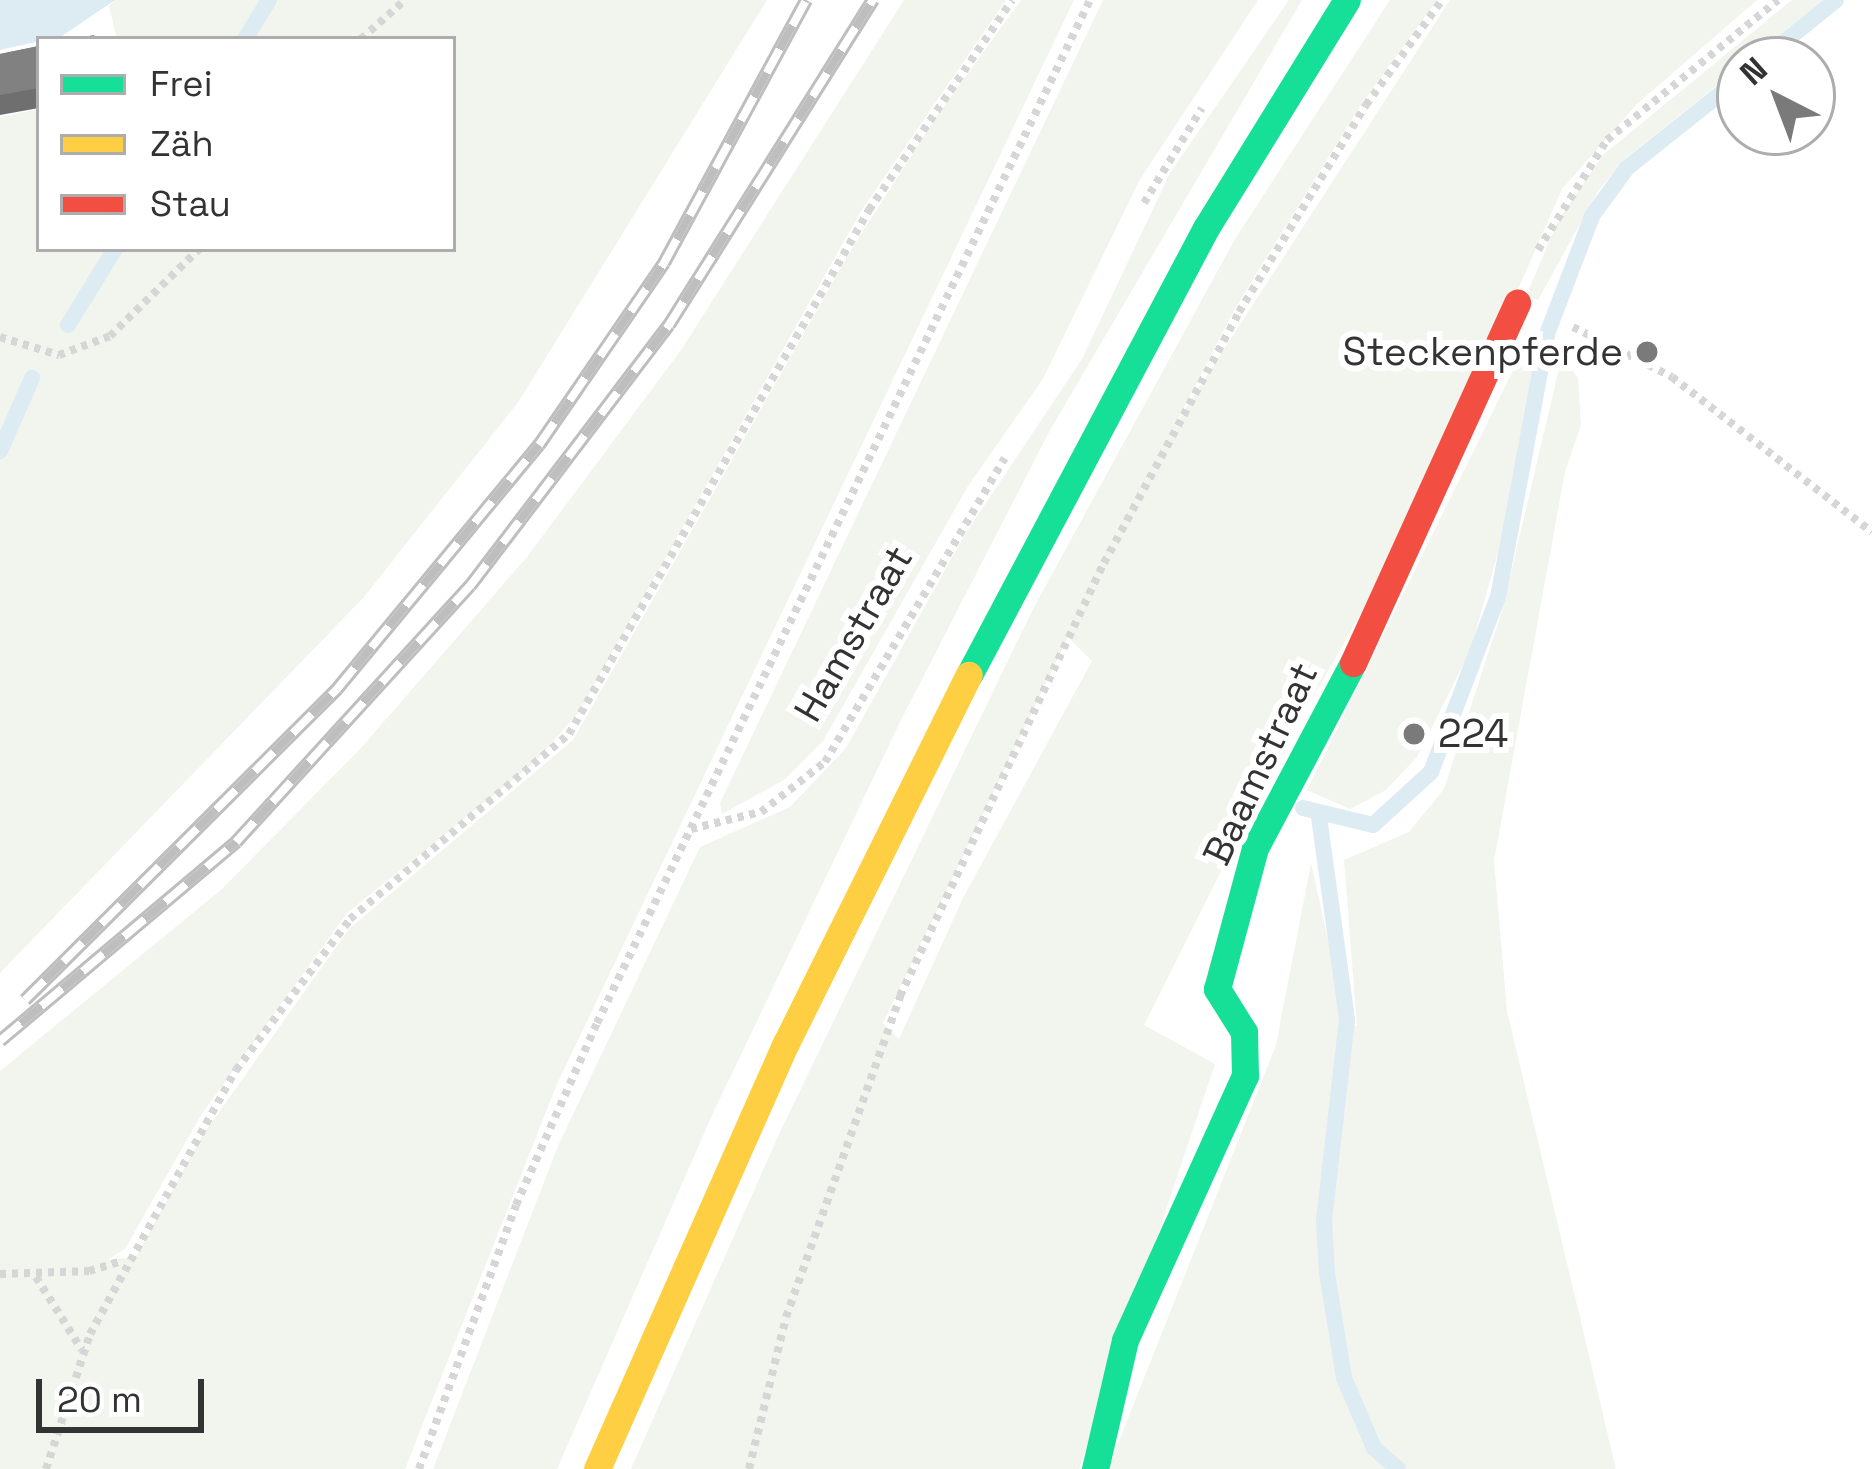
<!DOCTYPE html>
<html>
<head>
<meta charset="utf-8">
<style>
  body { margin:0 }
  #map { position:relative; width:1872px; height:1469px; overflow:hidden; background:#fff; font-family:"Space Grotesk",sans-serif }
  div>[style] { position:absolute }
  .green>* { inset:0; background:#f1f5ed }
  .water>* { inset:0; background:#ddebf3 }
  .stream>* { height:16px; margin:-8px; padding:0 8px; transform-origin:8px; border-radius:8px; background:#ddebf3 }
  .path>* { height:8px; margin-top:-4px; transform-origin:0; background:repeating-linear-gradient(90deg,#d6d6d6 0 6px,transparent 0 12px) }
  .fast>* { height:27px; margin:-13.5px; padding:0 13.5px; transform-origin:13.5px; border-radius:13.5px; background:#16e098 }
  .slow>* { height:27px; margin:-13.5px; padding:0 13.5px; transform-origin:13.5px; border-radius:13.5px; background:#ffcf43 }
  .jam>* { height:27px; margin:-13.5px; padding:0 13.5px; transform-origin:13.5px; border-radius:13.5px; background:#f24e42 }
  .rail>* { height:14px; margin-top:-7px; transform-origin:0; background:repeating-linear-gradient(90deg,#fff 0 27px,#bebebe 0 54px); box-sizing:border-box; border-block:3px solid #bebebe }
  .wall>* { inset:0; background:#6f6f6f }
  .building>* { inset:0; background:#818181 }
  .dots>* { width:33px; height:33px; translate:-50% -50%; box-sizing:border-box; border:6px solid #fff; border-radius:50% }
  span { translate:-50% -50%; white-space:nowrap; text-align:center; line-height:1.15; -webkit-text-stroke:12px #fff; paint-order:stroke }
  .poi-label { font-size:39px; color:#333 }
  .right { translate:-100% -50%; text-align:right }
  .left { translate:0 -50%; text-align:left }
  .street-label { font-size:39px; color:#333 }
  .legend { position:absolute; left:36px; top:36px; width:420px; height:216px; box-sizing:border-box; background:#fff; border:3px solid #adadad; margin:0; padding:15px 21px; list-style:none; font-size:36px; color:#333 }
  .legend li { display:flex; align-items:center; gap:24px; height:60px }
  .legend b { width:60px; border:3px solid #adadad }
  .north { position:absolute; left:1716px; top:36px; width:120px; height:120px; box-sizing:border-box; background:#fff; border:3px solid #adadad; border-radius:50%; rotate:318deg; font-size:33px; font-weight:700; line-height:48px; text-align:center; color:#333 }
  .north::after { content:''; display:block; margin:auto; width:42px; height:54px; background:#7a7a7a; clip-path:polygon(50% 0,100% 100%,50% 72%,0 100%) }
  .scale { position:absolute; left:36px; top:1379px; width:168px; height:54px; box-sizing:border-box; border:6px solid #333; border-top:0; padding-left:15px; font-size:36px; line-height:42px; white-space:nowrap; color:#333; -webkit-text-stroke:9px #fff; paint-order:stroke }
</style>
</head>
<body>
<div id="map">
  <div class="green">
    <i style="clip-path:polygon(115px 0,264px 0,240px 39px,117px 39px,109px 6px)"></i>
    <i style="clip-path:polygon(274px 0,767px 0,519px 401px,364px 597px,0 973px,0 117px,39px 109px,39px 249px,110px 249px,66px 321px,73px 325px,121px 249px,453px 249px,453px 39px,250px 39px)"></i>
    <i style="clip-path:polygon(904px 0,1006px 0,861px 211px,578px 713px,535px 762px,347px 913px,201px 1115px,125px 1249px,107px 1260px,136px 1257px,202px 1136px,349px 929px,573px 740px,854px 245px,937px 116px,1021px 0,1074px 0,557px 1084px,405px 1469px,0 1469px,0 1071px,222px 889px,361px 748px,527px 557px,681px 350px)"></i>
    <i style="clip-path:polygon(1103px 0,1258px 0,1139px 181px,1043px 379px,968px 486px,823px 741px,784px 780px,722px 814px,720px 803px)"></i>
    <i style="clip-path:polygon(1289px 0,1302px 0,1049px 432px,901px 720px,713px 1113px,557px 1469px,433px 1469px,558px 1146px,700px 847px,790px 807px,846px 748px,964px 536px,1082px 359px,1170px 173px)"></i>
    <i style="clip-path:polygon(evenodd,1390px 0,1437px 0,1362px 103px,1234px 310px,1175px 425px,1450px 0,1757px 0,1637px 104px,1562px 189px,1424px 503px,1270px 773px,1144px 1025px,1215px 1064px,1079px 1469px,631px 1469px,779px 1134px,1033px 609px,1235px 239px,1390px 0,1068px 637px,1092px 661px,963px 898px,899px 1039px,883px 1023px,1068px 637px)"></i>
    <i style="clip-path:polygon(1792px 0,1824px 0,1626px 158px,1598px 191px,1538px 300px,1526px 296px,1559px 219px,1603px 155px)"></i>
    <i style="clip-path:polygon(1528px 340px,1536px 369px,1517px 486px,1470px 651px,1417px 757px,1386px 790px,1350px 809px,1307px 790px)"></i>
    <i style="clip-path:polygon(1562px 356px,1578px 378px,1581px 425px,1565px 472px,1494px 861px,1507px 1011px,1616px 1469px,1108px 1469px,1276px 1045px,1311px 863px,1341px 999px,1338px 1027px,1357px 1026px,1344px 860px,1409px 832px,1444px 789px,1502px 611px)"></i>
  </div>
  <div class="water">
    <i style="clip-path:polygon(0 0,115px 0,62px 36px,0 50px)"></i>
  </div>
  <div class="stream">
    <i style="left:245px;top:39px;width:46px;rotate:-58.4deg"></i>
    <i style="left:1762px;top:60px;width:95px;rotate:-39deg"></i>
    <i style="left:68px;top:325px;width:89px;rotate:-58.3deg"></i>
    <i style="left:0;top:451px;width:80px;rotate:-66.3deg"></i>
    <i style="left:1303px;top:808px;width:72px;rotate:13.7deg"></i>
    <i style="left:1373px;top:825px;width:79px;rotate:-42.4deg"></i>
    <i style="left:1431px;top:772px;width:187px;rotate:-69.1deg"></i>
    <i style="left:1498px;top:597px;width:268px;rotate:-79.4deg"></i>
    <i style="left:1547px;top:334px;width:126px;rotate:-69.1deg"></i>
    <i style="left:1592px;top:216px;width:59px;rotate:-53.9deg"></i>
    <i style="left:1627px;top:168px;width:144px;rotate:-38.5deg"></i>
    <i style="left:1319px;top:817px;width:204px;rotate:82.1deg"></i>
    <i style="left:1347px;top:1019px;width:203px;rotate:96.5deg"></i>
    <i style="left:1324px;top:1221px;width:52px;rotate:86.7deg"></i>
    <i style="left:1327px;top:1273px;width:106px;rotate:80.8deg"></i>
    <i style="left:1344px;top:1378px;width:76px;rotate:66.8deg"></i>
    <i style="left:1374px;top:1448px;width:32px;rotate:41deg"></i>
  </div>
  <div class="path">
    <i style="left:361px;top:39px;width:59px;rotate:-41.6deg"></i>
    <i style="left:1144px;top:203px;width:111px;rotate:-58.6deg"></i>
    <i style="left:1538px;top:250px;width:130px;rotate:-57.9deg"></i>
    <i style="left:1607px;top:140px;width:221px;rotate:-39.3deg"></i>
    <i style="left:1573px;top:327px;width:111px;rotate:26.8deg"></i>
    <i style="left:1672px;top:377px;width:253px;rotate:37.8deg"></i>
    <i style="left:0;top:337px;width:62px;rotate:17deg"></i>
    <i style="left:59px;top:355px;width:54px;rotate:-20.4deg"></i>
    <i style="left:110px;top:336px;width:124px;rotate:-44.3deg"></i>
    <i style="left:691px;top:829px;width:72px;rotate:-13.7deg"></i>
    <i style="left:761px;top:812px;width:81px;rotate:-38deg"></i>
    <i style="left:825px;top:762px;width:353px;rotate:-59.4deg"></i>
    <i style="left:0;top:1274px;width:89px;rotate:-1.9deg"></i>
    <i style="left:89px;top:1271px;width:34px;rotate:-17deg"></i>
    <i style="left:36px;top:1277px;width:86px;rotate:57.8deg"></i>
    <i style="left:46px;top:1469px;width:142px;rotate:-71.9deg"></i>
    <i style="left:90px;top:1334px;width:302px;rotate:-61.1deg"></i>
    <i style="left:236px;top:1070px;width:189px;rotate:-52.9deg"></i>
    <i style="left:350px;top:919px;width:287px;rotate:-40.2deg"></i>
    <i style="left:569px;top:734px;width:604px;rotate:-60.21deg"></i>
    <i style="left:869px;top:210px;width:254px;rotate:-55.7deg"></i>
    <i style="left:419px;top:1469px;width:281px;rotate:-69.8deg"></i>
    <i style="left:516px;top:1205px;width:199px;rotate:-66deg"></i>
    <i style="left:597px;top:1023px;width:1136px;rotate:-64.27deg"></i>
    <i style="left:749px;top:1469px;width:156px;rotate:-76.3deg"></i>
    <i style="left:786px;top:1317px;width:341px;rotate:-70.4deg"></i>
    <i style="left:900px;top:996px;width:479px;rotate:-64.8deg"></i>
    <i style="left:1104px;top:563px;width:285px;rotate:-61.7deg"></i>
    <i style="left:1239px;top:312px;width:243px;rotate:-58.5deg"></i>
    <i style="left:1366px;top:105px;width:130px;rotate:-54.1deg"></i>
  </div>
  <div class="fast">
    <i style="left:969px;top:675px;width:506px;rotate:-62.07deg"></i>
    <i style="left:1206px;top:228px;width:268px;rotate:-58.3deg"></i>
    <i style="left:1095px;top:1469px;width:132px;rotate:-76.9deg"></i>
    <i style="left:1125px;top:1340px;width:290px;rotate:-65.6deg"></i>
    <i style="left:1245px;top:1076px;width:44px;rotate:-91.3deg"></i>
    <i style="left:1244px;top:1032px;width:51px;rotate:-122.1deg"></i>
    <i style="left:1217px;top:989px;width:146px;rotate:-74.9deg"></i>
    <i style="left:1255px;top:848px;width:209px;rotate:-62.1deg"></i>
  </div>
  <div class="slow">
    <i style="left:597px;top:1469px;width:466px;rotate:-66.1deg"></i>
    <i style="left:786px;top:1043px;width:411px;rotate:-63.6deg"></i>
  </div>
  <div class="jam">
    <i style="left:1353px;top:663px;width:396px;rotate:-65.5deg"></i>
  </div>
  <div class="rail">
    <i style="left:25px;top:1000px;width:441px;rotate:-44.9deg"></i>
    <i style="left:337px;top:689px;width:317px;rotate:-50.4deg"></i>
    <i style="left:539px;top:445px;width:221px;rotate:-55.5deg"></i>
    <i style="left:664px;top:263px;width:299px;rotate:-61.6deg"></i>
    <i style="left:0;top:1041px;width:309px;rotate:-40.1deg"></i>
    <i style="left:236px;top:842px;width:347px;rotate:-47.6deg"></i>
    <i style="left:470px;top:586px;width:328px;rotate:-52.7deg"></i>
    <i style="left:669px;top:325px;width:384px;rotate:-57.9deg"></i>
  </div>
  <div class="wall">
    <i style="clip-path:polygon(39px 46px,39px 108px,0 115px,0 54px)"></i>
  </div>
  <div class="building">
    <i style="clip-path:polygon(94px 35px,95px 39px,72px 39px)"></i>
    <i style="clip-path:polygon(39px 46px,39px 88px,0 95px,0 54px)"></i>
  </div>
  <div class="dots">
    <i style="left:1647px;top:352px;background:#7a7a7a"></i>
    <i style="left:1414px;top:734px;background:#7a7a7a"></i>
  </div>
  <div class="poi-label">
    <span class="right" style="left:1623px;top:352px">Steckenpferde</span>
    <span class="left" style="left:1438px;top:734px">224</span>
  </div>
  <div class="street-label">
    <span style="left:854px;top:634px;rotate:-60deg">Hamstraat</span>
    <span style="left:1261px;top:764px;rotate:-65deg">Baamstraat</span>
  </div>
  <ul class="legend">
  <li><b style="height:15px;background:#16e098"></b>Frei</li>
  <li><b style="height:15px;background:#ffcf43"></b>Zäh</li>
  <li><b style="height:15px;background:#f24e42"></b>Stau</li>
  </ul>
  <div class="north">N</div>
  <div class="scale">20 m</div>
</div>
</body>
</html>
